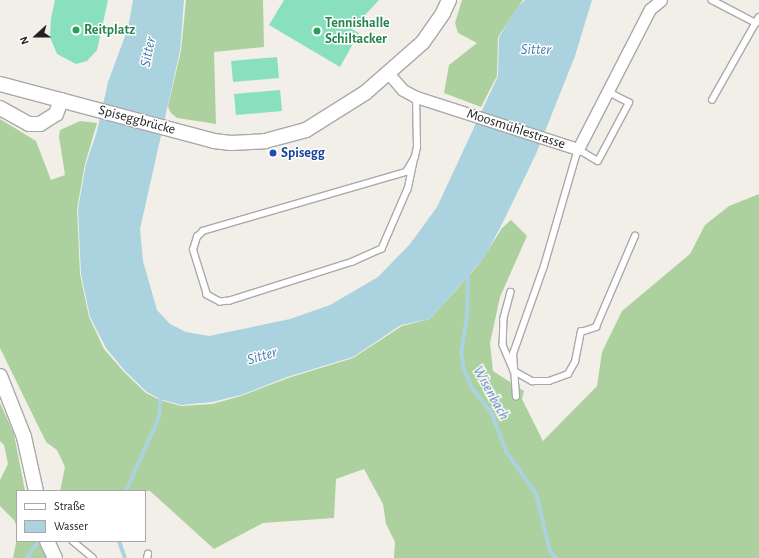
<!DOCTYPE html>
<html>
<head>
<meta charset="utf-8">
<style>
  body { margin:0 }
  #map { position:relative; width:759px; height:558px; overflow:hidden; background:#f2efe9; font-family:"Alegreya Sans",sans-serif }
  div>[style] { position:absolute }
  .forest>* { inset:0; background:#add19e }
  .pitch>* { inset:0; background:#88e0be }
  .water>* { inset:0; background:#aad3df }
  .stream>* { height:4px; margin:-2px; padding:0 2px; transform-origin:2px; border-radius:2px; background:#aad3df }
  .roads { filter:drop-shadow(1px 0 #a9a9a9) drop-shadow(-1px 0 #a9a9a9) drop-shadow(0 1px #a9a9a9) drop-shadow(0 -1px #a9a9a9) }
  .service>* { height:5.5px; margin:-2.75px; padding:0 2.75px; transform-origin:2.75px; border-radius:2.75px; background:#fff }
  .minor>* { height:11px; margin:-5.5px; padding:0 5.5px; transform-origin:5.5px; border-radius:5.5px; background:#fff }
  .tertiary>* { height:14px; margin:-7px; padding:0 7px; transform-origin:7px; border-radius:7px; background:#fff }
  .dots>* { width:11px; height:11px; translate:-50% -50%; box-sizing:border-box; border:2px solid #fff; border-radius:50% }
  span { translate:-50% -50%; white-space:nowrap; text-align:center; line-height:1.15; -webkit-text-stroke:3px #fff; paint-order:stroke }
  .leisure-label { font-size:14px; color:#27864d; font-weight:700 }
  .left { translate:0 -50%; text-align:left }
  .street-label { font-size:14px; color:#222 }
  .transit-label { font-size:14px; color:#164399; font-weight:700 }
  .water-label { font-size:15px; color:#4a7aab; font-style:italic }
  .legend { position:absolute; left:16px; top:490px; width:130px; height:52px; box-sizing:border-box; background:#fff; border:1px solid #a7a7a7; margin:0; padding:5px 7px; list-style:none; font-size:12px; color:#222 }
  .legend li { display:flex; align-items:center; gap:8px; height:20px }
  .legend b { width:20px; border:1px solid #a7a7a7 }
  .north { position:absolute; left:16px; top:16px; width:40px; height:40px; -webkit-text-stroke:3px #fff; paint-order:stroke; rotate:249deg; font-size:11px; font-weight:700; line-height:16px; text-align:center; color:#222 }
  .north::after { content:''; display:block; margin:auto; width:14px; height:18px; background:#222; clip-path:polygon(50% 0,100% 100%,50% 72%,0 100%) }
</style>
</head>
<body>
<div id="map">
  <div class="forest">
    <i style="clip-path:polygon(186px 0,263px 0,264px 47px,214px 52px,216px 124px,177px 118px,170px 112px,168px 106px,181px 51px)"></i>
    <i style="clip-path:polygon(462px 0,523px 0,498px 37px,497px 76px,481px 107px,444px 93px,449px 65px,477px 43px,458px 33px,455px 23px)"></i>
    <i style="clip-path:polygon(0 119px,36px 141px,51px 180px,65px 175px,59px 137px,60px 130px,80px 121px,97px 123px,85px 164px,77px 209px,80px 274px,89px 317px,104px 349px,124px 372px,146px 393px,160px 400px,181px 406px,212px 404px,241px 396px,288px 378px,353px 358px,402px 326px,430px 319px,480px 263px,502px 228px,511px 220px,527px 236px,500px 297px,490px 343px,493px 371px,524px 391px,522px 399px,543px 441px,597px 386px,602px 352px,622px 311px,690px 254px,705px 225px,729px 206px,759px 194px,759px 558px,394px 558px,395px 542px,386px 524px,383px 504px,364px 469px,336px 479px,334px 518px,263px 523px,214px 549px,150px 491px,60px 491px,65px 467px,57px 450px,46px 442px,0 348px)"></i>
    <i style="clip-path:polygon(0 403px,14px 434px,25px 491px,17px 491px,17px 527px,14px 520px,0 506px,0 480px,8px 464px,4px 445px,0 441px)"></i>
    <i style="clip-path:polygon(17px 538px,17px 541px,38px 541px,46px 558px,13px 558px)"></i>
  </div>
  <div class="pitch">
    <i style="clip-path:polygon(55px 0,108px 0,97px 50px,87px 61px,76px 64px,57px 54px,50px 37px,51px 18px)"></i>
    <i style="clip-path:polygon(284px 0,379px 0,352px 29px,359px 33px,340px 67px,269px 25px)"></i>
    <i style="clip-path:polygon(277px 57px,279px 78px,233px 82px,231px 61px)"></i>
    <i style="clip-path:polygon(280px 90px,282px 111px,236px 115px,234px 94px)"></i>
  </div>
  <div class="water">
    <i style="clip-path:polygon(133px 0,184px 0,180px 51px,140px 229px,143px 261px,157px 310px,170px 324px,186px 332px,209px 336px,290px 319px,330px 305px,378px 277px,410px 244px,437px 207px,498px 76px,499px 37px,517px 8px,525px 0,592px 0,575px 56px,536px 154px,502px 224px,484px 258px,430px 319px,401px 325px,353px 357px,287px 377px,241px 395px,212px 402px,181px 405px,160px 399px,147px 392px,125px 371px,106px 348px,90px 317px,81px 274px,78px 209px,86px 164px,97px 131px,108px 82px,128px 28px)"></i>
  </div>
  <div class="stream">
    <i style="left:468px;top:272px;width:44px;rotate:91.3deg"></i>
    <i style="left:467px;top:316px;width:36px;rotate:99deg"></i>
    <i style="left:461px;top:352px;width:15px;rotate:82deg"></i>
    <i style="left:463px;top:367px;width:23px;rotate:67deg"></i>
    <i style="left:472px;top:388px;width:31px;rotate:52deg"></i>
    <i style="left:491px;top:412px;width:44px;rotate:68.7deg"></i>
    <i style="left:507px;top:453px;width:50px;rotate:54.7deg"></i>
    <i style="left:536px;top:494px;width:59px;rotate:76.2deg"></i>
    <i style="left:550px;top:551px;width:9px;rotate:49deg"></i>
    <i style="left:126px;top:491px;width:81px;rotate:-66deg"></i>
    <i style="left:159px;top:417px;width:22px;rotate:-85deg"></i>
    <i style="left:119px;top:541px;width:18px;rotate:71deg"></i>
    <i style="left:27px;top:558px;width:18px;rotate:-56deg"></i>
  </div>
  <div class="roads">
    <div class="service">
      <i style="left:712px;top:0;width:50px;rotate:27.6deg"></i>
      <i style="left:712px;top:100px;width:95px;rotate:-60.5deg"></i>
      <i style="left:415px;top:157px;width:33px;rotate:102deg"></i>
      <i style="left:408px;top:189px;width:65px;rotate:113.4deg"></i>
      <i style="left:382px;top:249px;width:32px;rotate:156deg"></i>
      <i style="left:353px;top:262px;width:129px;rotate:162.4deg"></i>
      <i style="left:230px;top:301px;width:10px;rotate:174deg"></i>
      <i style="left:220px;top:302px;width:15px;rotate:-152deg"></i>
      <i style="left:207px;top:295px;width:47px;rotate:-107.3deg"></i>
      <i style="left:193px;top:250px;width:14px;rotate:-73deg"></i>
      <i style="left:197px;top:237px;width:8px;rotate:-45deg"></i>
      <i style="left:203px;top:231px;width:211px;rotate:-16.2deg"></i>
      <i style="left:406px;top:172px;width:17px;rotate:-59deg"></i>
      <i style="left:415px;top:157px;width:10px;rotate:-79deg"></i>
      <i style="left:417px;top:147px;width:50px;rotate:-91.1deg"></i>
      <i style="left:511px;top:292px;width:28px;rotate:105deg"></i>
      <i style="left:504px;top:319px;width:26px;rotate:92deg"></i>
      <i style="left:503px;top:345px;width:28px;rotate:67deg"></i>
      <i style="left:514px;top:371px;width:21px;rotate:29deg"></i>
      <i style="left:532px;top:381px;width:17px"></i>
      <i style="left:549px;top:381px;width:20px;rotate:-20deg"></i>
      <i style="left:568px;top:374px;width:14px;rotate:-60deg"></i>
      <i style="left:575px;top:362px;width:31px;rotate:-79deg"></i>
      <i style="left:581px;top:332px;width:16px;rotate:-18deg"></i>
      <i style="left:596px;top:327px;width:99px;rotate:-66.8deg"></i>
      <i style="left:516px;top:397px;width:43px;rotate:-94deg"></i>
      <i style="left:513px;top:354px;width:93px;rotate:-70.6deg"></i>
      <i style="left:544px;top:266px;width:122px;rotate:-73.8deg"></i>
      <i style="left:578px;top:149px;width:23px;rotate:31deg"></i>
      <i style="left:598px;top:161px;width:66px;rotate:-61.9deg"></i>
      <i style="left:629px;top:103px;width:25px;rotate:-153deg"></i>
      <i style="left:73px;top:541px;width:26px;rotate:40deg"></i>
      <i style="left:147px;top:558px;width:4px;rotate:-76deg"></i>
    </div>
    <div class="minor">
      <i style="left:389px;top:74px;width:21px;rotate:49deg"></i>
      <i style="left:403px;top:90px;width:15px;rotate:28deg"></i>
      <i style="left:416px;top:97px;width:170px;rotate:17.8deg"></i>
      <i style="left:578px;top:149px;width:157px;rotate:-62.8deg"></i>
      <i style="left:650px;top:9px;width:14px;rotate:-39deg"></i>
    </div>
    <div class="tertiary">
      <i style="left:0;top:84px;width:221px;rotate:14.9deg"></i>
      <i style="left:214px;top:141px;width:17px;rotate:7deg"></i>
      <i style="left:231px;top:143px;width:34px;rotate:-3deg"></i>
      <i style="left:265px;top:141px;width:42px;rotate:-15deg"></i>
      <i style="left:306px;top:130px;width:70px;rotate:-32.1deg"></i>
      <i style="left:365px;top:93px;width:77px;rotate:-41.3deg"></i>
      <i style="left:423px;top:42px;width:35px;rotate:-55deg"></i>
      <i style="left:443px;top:13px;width:14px;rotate:-65deg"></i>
      <i style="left:0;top:108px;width:33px;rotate:29deg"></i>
      <i style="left:29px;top:124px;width:11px"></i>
      <i style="left:40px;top:124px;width:19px;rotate:-32deg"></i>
      <i style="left:56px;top:114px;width:15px;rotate:-70deg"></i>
      <i style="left:0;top:376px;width:66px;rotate:68.5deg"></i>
      <i style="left:24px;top:437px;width:55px;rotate:77.5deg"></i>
      <i style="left:47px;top:541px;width:19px;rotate:65deg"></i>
    </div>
  </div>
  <div class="dots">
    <i style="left:76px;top:30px;background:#2e9e5b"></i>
    <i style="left:317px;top:31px;background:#2e9e5b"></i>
    <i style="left:273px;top:153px;background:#1a4fb4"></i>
  </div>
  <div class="leisure-label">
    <span class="left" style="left:325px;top:31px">Tennishalle<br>Schiltacker</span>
    <span class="left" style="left:84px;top:30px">Reitplatz</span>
  </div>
  <div class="street-label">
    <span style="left:137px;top:120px;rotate:15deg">Spiseggbrücke</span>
    <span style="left:516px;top:129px;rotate:18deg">Moosmühlestrasse</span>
  </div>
  <div class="transit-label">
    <span class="left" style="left:281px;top:153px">Spisegg</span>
  </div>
  <div class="water-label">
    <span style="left:536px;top:50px">Sitter</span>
    <span style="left:148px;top:52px;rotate:-79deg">Sitter</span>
    <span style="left:262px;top:356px;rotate:-16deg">Sitter</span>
    <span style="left:491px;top:393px;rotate:61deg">Wisenbach</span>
  </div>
  <ul class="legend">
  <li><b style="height:5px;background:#fff"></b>Straße</li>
  <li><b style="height:11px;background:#aad3df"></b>Wasser</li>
  </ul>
  <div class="north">N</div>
</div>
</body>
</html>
